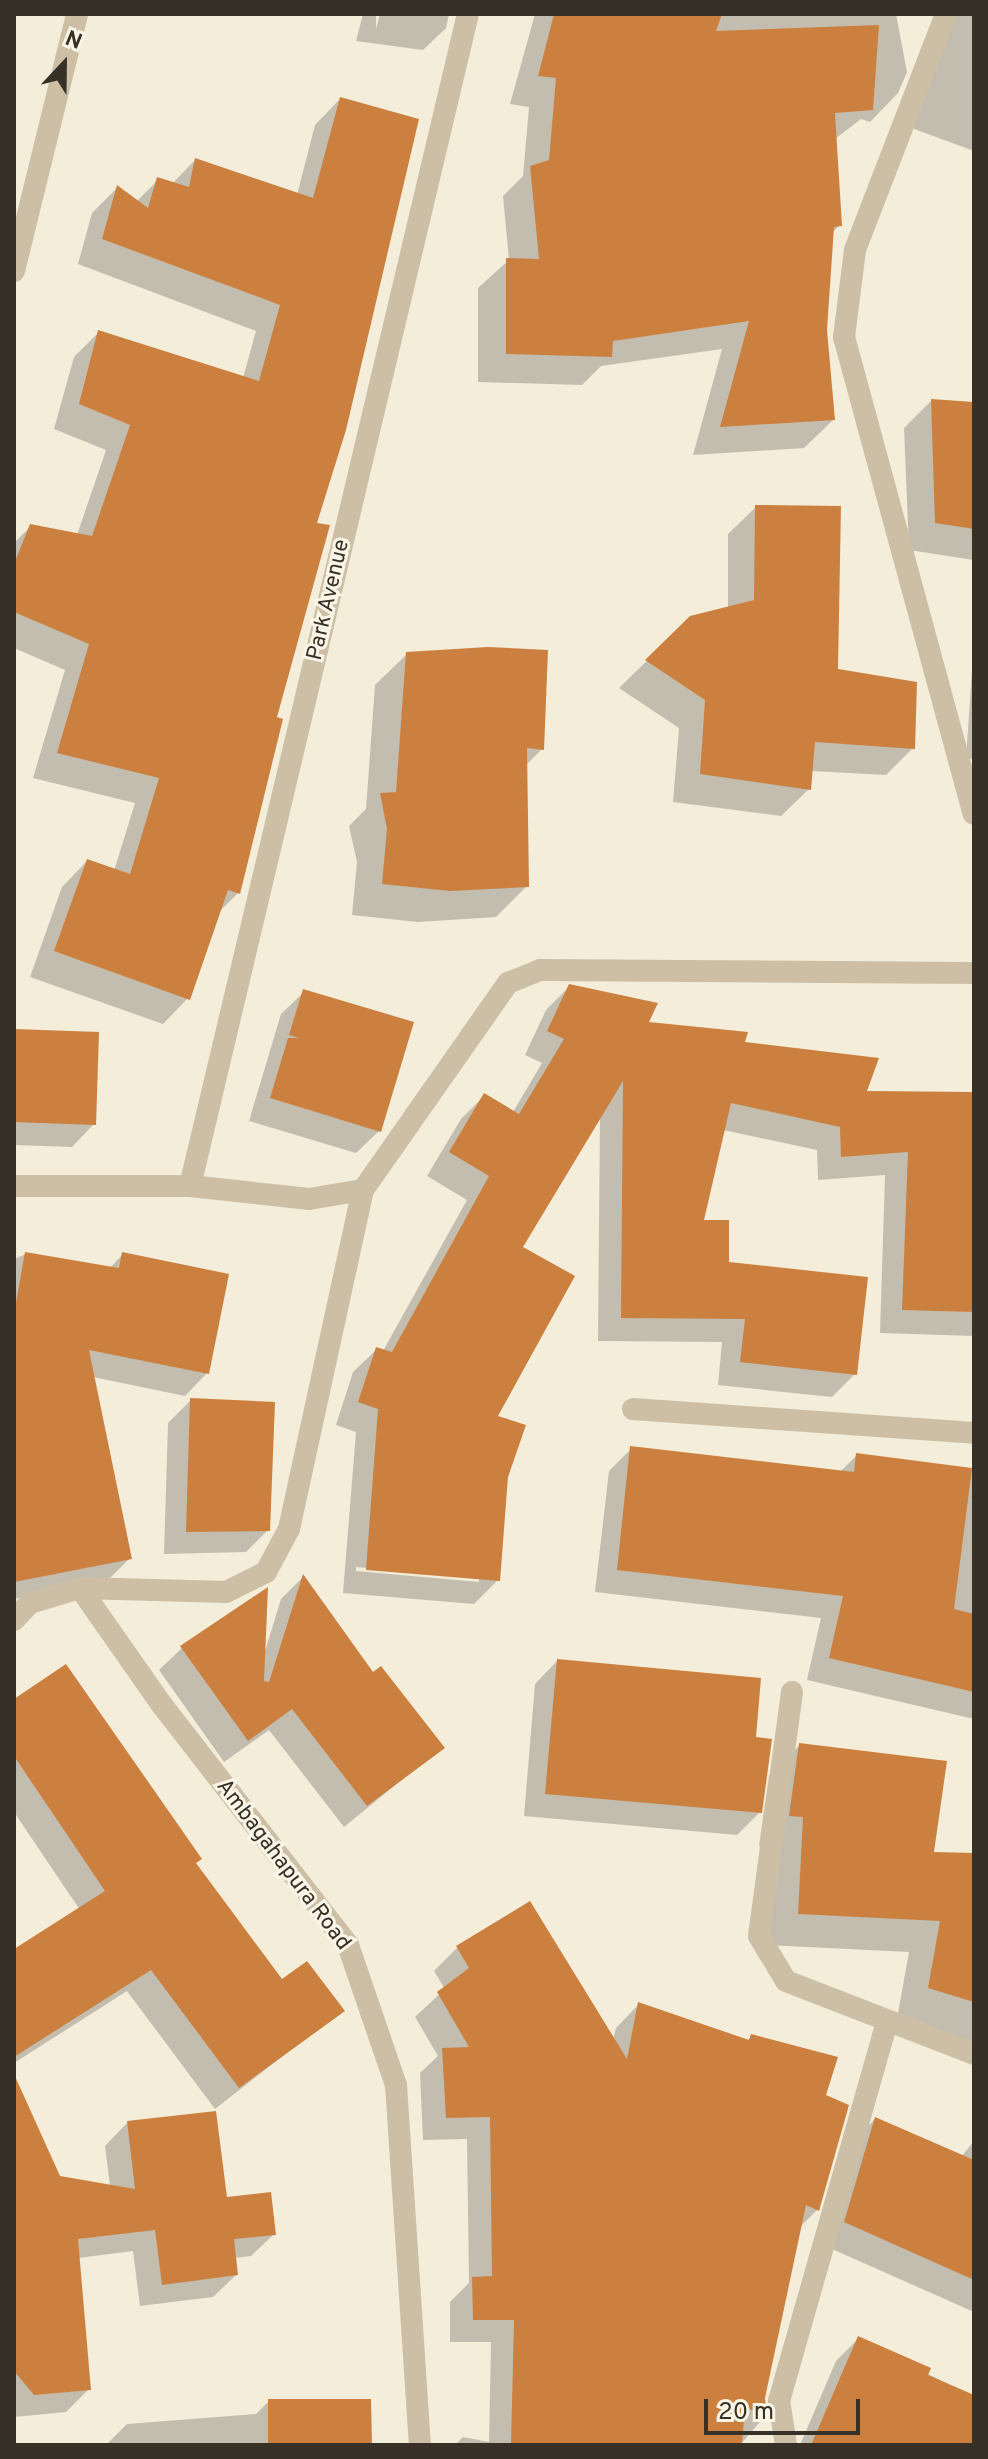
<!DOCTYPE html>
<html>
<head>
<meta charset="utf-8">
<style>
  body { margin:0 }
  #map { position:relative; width:988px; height:2459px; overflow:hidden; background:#f3edda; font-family:Overpass,sans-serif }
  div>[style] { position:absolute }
  .shadow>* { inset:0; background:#0003 }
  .building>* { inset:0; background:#cc803f }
  .minor>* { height:22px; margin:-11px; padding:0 11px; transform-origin:11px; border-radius:11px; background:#ccbfa6 }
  span { translate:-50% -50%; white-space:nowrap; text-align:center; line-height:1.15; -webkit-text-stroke:6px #faf6e7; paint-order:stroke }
  .street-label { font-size:22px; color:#373027 }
  .frame { position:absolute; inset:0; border:16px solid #373027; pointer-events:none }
  .north { position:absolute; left:24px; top:24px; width:80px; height:80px; -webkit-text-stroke:6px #faf6e7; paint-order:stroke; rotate:22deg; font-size:22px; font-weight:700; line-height:32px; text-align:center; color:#373027 }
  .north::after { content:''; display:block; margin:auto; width:28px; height:36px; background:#373027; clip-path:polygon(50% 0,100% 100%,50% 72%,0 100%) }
  .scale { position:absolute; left:704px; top:2399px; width:156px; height:36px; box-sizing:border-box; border:4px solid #373027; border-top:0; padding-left:10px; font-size:24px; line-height:28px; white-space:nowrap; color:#373027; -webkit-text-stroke:6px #faf6e7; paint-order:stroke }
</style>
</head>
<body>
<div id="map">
  <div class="shadow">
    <i style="clip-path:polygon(363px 14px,376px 14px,376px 29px,380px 14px,449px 14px,446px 28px,423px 50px,356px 41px)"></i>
    <i style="clip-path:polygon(535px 14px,896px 14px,907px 72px,898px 93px,870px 122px,861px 119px,835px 139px,840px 225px,832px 233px,825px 330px,833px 420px,804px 448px,693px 455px,722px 349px,601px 366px,582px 385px,478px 382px,478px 288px,509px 260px,503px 196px,523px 176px,529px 107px,510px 104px)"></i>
    <i style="clip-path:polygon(956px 14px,974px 14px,974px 151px,909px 127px)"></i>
    <i style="clip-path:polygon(340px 99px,314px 525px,238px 893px,218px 913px,188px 998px,163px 1024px,30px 977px,62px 887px,87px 861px,114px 871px,135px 803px,33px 778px,65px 670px,14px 648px,14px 543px,31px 526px,77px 535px,106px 450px,54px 429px,74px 357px,99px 332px,243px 378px,256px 331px,78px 264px,92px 213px,117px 188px,136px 202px,158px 180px,172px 184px,195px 160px,297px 195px,315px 125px)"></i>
    <i style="clip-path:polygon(931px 401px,974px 404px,974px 560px,909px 550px,904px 428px)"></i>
    <i style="clip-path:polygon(756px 507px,835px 671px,913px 748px,886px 775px,811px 771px,809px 789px,781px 816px,673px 802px,679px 728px,619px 688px,691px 618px,728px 609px,728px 534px)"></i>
    <i style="clip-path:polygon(974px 642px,974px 759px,966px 758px)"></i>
    <i style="clip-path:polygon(407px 654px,542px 749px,525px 766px,527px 886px,496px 917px,418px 922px,352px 915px,357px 862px,349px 826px,366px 809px,375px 685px)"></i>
    <i style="clip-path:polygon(evenodd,570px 986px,646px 1023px,743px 1044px,864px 1093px,974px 1094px,974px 1336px,880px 1333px,885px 1175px,818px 1180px,817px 1150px,723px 1130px,702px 1222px,727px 1264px,855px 1374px,832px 1397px,718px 1385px,722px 1342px,598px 1341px,600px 1114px,520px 1248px,495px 1417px,506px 1477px,498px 1580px,474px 1604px,343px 1593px,356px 1432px,336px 1425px,353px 1372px,377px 1349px,383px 1351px,467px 1200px,427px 1176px,461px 1119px,484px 1096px,513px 1112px,542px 1063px,525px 1055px,546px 1010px,570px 986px,356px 1567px,479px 1578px,479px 1582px,356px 1571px,356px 1567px)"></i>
    <i style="clip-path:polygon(304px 992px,379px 1131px,356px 1153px,249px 1121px,281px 1014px)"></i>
    <i style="clip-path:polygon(14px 1031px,94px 1124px,72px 1147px,14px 1145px)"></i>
    <i style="clip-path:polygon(26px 1254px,109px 1269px,123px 1254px,207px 1373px,185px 1396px,93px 1377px,130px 1558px,107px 1581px,14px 1599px,14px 1259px)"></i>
    <i style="clip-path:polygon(191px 1400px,268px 1530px,246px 1552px,164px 1554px,168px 1423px)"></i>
    <i style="clip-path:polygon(631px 1449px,840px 1472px,857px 1455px,974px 1470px,974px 1719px,807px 1680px,821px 1618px,595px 1592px,609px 1471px)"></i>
    <i style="clip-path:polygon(303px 1577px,373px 1675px,442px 1747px,344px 1827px,269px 1730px,224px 1762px,159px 1670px,182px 1648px,265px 1651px,281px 1599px)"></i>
    <i style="clip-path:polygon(557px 1661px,754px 1739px,760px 1812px,737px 1835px,524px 1816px,535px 1684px)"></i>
    <i style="clip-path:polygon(14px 1702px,194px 1864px,282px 1981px,342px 2010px,215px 2109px,127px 1991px,14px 2063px,14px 1951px,80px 1910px,14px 1812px)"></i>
    <i style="clip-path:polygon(800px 1745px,932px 1853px,974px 1864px,974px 2042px,897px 2019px,909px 1952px,767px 1945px,772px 1847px,759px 1846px,769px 1776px)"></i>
    <i style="clip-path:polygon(529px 1904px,613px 2040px,616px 2028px,639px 2004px,746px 2042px,752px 2036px,824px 2096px,817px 2210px,799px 2228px,763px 2398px,765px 2416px,740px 2445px,455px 2445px,463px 2437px,489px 2442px,491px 2342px,450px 2342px,450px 2302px,469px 2283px,467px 2139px,423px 2140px,420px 2073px,438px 2056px,415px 2017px,445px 1989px,434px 1971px,457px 1948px)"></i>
    <i style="clip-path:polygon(14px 2079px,59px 2177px,110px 2186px,105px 2146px,127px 2123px,274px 2234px,251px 2256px,234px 2258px,236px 2275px,213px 2297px,140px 2306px,133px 2251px,78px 2258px,88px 2390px,66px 2412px,14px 2417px)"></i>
    <i style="clip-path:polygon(875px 2119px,961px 2157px,974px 2141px,974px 2312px,823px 2245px,853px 2141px)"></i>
    <i style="clip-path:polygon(858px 2339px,974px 2397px,974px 2445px,800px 2445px,836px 2361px)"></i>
    <i style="clip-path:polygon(269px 2401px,370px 2445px,106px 2445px,127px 2424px,256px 2414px)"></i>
  </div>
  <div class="building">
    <i style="clip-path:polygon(554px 14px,722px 14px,716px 31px,879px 25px,873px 110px,835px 113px,842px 226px,834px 227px,827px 330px,835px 420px,720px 427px,749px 321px,613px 341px,612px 357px,506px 354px,506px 258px,539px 259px,530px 166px,549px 160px,556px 78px,538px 76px)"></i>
    <i style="clip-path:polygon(340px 97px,419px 119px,346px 430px,317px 523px,330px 525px,277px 717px,283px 719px,240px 894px,228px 890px,190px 1000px,54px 951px,87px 859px,130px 874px,159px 778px,57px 753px,89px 644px,14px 612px,14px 564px,30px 524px,92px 536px,130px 425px,79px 404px,98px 330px,259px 381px,280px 305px,102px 239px,117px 185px,148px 208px,157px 177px,189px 187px,195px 158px,313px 198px)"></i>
    <i style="clip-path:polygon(931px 399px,974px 402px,974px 529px,935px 523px)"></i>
    <i style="clip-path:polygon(755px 505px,841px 506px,838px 669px,917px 682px,915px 749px,815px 742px,811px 790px,700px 774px,705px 700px,645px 660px,690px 616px,754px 600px)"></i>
    <i style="clip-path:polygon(488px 647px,548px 650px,544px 750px,527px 748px,529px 887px,450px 891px,382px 884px,387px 829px,380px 793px,396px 792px,406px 652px)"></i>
    <i style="clip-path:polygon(569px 984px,658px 1003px,649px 1022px,748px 1032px,745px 1042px,879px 1058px,867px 1091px,974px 1092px,974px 1312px,902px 1310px,908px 1152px,841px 1157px,840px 1127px,731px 1103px,704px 1220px,729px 1220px,729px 1262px,868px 1277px,857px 1375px,740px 1362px,745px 1319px,621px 1318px,623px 1081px,523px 1247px,575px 1276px,498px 1416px,526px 1425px,508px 1477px,500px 1581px,366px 1570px,378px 1409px,358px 1402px,376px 1347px,392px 1352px,489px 1176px,449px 1152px,484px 1093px,519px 1114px,564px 1039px,547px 1031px)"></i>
    <i style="clip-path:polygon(303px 989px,414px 1022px,381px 1132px,270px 1098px,288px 1038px,299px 1038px,289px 1035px)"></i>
    <i style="clip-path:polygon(14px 1029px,99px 1032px,96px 1125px,14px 1122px)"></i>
    <i style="clip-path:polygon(25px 1252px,119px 1268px,122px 1252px,229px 1274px,209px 1374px,89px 1350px,132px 1559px,14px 1582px,14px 1314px)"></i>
    <i style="clip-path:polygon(190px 1398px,275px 1402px,270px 1531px,186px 1532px)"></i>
    <i style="clip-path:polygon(630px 1446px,854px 1472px,856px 1453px,972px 1468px,954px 1609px,974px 1614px,974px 1692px,829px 1658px,843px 1596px,617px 1570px)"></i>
    <i style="clip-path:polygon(303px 1574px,373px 1672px,381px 1666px,445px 1748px,367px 1806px,292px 1709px,248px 1741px,180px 1646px,268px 1587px,264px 1681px,269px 1682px)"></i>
    <i style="clip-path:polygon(557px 1659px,761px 1678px,756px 1737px,772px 1739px,762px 1813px,545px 1794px)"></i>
    <i style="clip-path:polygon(66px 1664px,202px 1859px,196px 1863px,282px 1979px,307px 1961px,345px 2011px,239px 2088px,151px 1970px,14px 2057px,14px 1949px,105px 1891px,14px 1756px,14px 1699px)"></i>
    <i style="clip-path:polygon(799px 1743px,947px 1761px,934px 1852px,974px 1853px,974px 2002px,928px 1988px,940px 1921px,798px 1914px,803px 1817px,789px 1816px)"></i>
    <i style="clip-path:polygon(530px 1901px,627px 2059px,638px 2002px,749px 2040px,751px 2034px,838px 2057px,826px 2095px,849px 2105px,819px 2211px,806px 2205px,765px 2398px,767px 2417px,745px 2407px,742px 2445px,511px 2445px,514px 2320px,473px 2320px,472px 2277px,492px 2276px,490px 2117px,446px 2118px,442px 2048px,469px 2047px,437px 1992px,469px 1968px,456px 1946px)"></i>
    <i style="clip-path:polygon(14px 2074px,60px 2176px,135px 2189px,127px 2121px,216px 2111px,227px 2197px,271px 2192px,276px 2235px,234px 2239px,238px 2275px,162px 2285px,155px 2230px,78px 2239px,91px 2390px,34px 2395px,14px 2371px)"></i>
    <i style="clip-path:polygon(875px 2117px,974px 2160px,974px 2280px,844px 2222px)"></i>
    <i style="clip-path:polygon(858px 2336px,931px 2368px,928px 2375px,974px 2395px,974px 2445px,811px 2445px)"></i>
    <i style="clip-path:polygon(268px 2399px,371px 2399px,372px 2445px,268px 2445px)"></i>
  </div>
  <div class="minor">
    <i style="left:946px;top:14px;width:253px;rotate:111.1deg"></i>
    <i style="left:855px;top:250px;width:88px;rotate:97.2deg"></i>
    <i style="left:844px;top:337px;width:494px;rotate:74.8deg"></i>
    <i style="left:14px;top:271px;width:265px;rotate:-76.2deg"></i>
    <i style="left:14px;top:1186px;width:176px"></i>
    <i style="left:190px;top:1186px;width:120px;rotate:6.2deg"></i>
    <i style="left:309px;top:1199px;width:55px;rotate:-9.5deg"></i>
    <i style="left:363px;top:1190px;width:253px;rotate:-55deg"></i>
    <i style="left:508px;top:983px;width:35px;rotate:-22deg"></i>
    <i style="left:541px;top:970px;width:433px;rotate:0.4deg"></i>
    <i style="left:190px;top:1186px;width:1205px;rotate:-76.66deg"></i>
    <i style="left:633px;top:1409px;width:342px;rotate:4deg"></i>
    <i style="left:80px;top:1588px;width:143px;rotate:55deg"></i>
    <i style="left:162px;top:1705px;width:304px;rotate:52.2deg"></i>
    <i style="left:348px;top:1945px;width:148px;rotate:71.1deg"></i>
    <i style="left:396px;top:2085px;width:361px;rotate:86.2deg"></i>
    <i style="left:14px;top:1620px;width:23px;rotate:-47deg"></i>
    <i style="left:30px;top:1603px;width:52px;rotate:-16.7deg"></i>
    <i style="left:80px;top:1588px;width:146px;rotate:1.6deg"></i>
    <i style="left:226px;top:1592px;width:45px;rotate:-26.6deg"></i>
    <i style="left:266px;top:1572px;width:49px;rotate:-61.9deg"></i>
    <i style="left:289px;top:1529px;width:347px;rotate:-77.7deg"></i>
    <i style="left:792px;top:1692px;width:246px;rotate:97.7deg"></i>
    <i style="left:759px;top:1936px;width:52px;rotate:59deg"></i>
    <i style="left:786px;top:1981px;width:202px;rotate:21.2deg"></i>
    <i style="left:786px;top:2445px;width:45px;rotate:-99deg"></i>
    <i style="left:779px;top:2401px;width:394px;rotate:-74.1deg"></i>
  </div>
  <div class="street-label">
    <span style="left:329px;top:600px;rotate:-77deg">Park Avenue</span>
    <span style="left:283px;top:1865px;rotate:53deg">Ambagahapura Road</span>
  </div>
  <div class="frame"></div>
  <div class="north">N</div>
  <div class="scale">20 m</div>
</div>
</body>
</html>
